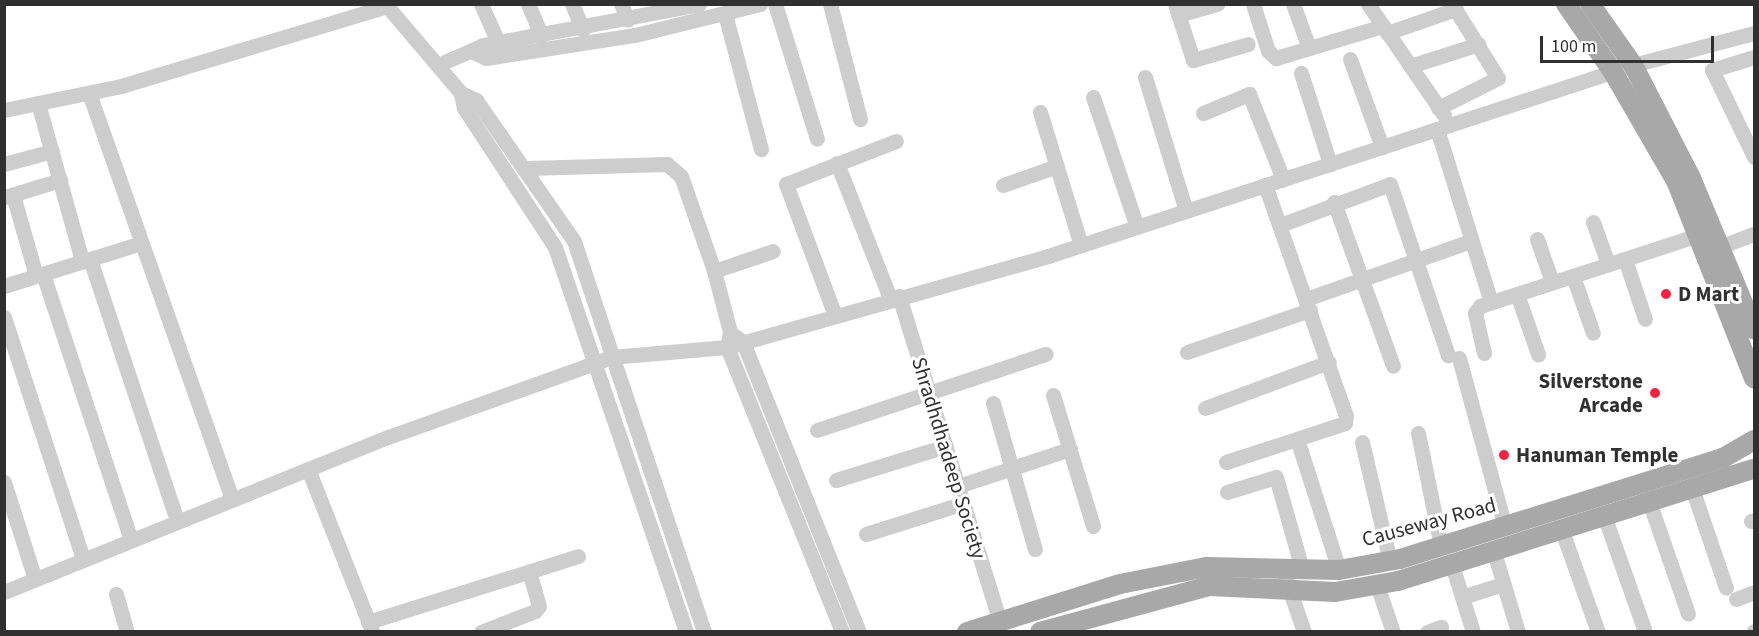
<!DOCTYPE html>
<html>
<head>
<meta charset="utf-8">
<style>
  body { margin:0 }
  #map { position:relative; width:1759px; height:636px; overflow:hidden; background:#fff; font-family:"Source Sans 3",sans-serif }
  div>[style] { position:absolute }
  .minor>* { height:15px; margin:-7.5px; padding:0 7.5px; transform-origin:7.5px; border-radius:7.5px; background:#cdcdcd }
  .major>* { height:20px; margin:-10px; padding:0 10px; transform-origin:10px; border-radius:10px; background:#a8a8a8 }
  .dots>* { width:16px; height:16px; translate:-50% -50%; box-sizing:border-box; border:3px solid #fff; border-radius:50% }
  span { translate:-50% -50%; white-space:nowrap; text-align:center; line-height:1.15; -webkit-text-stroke:6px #fff; paint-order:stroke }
  .poi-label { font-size:21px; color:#303030; font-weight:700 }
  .left { translate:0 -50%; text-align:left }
  .right { translate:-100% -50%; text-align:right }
  .street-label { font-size:21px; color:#303030 }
  .frame { position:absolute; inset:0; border:6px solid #303030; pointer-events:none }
  .scale { position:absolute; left:1540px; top:36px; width:174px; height:27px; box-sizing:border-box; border:3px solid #303030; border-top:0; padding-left:8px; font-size:18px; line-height:21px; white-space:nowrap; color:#303030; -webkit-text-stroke:4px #fff; paint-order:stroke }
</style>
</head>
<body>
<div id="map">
  <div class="minor">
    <i style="left:481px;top:4px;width:42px;rotate:65.9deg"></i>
    <i style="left:528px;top:4px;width:34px;rotate:67deg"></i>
    <i style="left:572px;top:4px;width:28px;rotate:67deg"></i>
    <i style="left:621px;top:4px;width:17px;rotate:66deg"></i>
    <i style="left:775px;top:4px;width:141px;rotate:72.7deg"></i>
    <i style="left:830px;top:4px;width:119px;rotate:75.4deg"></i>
    <i style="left:1175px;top:4px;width:59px;rotate:72.2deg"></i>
    <i style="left:1193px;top:60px;width:57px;rotate:-16.2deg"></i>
    <i style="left:1253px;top:4px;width:49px;rotate:72.3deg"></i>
    <i style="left:1268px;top:51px;width:11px;rotate:41deg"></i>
    <i style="left:1276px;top:58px;width:112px;rotate:-16.7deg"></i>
    <i style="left:1293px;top:4px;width:47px;rotate:70deg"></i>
    <i style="left:1368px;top:4px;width:135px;rotate:55.6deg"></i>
    <i style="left:725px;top:14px;width:140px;rotate:75.1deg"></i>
    <i style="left:1178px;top:15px;width:41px;rotate:-15.8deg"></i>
    <i style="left:1387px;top:33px;width:73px;rotate:-19.2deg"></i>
    <i style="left:475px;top:53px;width:12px;rotate:24deg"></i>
    <i style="left:486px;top:58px;width:151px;rotate:-8.8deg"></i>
    <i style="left:635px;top:35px;width:129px;rotate:-13.9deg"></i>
    <i style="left:1754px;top:57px;width:44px;rotate:162.8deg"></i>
    <i style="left:1712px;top:70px;width:97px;rotate:64.2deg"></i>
    <i style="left:1350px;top:59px;width:94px;rotate:70deg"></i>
    <i style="left:440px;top:64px;width:47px;rotate:-23.8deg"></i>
    <i style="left:483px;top:45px;width:220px;rotate:-10.7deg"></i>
    <i style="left:1410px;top:66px;width:72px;rotate:-17.7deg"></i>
    <i style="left:1301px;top:73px;width:96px;rotate:72.3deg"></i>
    <i style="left:1145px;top:77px;width:140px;rotate:73deg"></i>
    <i style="left:89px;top:93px;width:430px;rotate:70.6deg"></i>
    <i style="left:461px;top:93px;width:17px;rotate:25deg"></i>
    <i style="left:476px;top:100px;width:172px;rotate:55.2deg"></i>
    <i style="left:574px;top:241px;width:412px;rotate:71.6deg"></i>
    <i style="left:1093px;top:97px;width:137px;rotate:71.3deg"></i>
    <i style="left:38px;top:103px;width:164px;rotate:74.4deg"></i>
    <i style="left:1438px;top:108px;width:67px;rotate:-26.6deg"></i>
    <i style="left:1498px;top:78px;width:87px;rotate:-121.9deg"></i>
    <i style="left:4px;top:110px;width:119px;rotate:-11.6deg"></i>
    <i style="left:121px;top:86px;width:278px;rotate:-16.7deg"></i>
    <i style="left:387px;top:6px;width:114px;rotate:49.6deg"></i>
    <i style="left:461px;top:93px;width:15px;rotate:79deg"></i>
    <i style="left:464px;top:108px;width:166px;rotate:56.8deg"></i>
    <i style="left:555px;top:247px;width:407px;rotate:71.2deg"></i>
    <i style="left:1040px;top:112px;width:139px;rotate:72.9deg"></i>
    <i style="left:1203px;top:113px;width:50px;rotate:-22.4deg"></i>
    <i style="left:1249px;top:94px;width:92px;rotate:68.2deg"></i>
    <i style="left:1437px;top:129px;width:181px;rotate:72.7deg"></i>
    <i style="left:837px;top:163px;width:145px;rotate:68.6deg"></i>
    <i style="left:4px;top:164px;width:50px;rotate:-15.2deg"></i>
    <i style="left:527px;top:168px;width:140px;rotate:-1.6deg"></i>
    <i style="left:667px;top:164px;width:18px;rotate:41deg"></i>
    <i style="left:681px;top:176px;width:101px;rotate:70.8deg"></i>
    <i style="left:714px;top:271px;width:63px;rotate:75.3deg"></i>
    <i style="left:730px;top:332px;width:15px;rotate:101deg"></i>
    <i style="left:727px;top:347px;width:307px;rotate:68deg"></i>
    <i style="left:1003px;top:185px;width:57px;rotate:-19.4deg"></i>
    <i style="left:13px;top:195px;width:84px;rotate:74.1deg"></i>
    <i style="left:5px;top:197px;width:58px;rotate:-17.2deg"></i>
    <i style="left:1334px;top:202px;width:174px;rotate:70.2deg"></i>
    <i style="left:1593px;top:222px;width:45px;rotate:70.3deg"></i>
    <i style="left:1280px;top:225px;width:117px;rotate:-20.4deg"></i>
    <i style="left:1390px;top:184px;width:181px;rotate:71.3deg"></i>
    <i style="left:1537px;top:239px;width:46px;rotate:70.8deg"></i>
    <i style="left:1722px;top:246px;width:34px;rotate:-21deg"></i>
    <i style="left:90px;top:259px;width:276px;rotate:71.6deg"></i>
    <i style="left:1625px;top:259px;width:63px;rotate:71.6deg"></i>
    <i style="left:714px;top:271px;width:62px;rotate:-18.7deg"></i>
    <i style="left:43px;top:274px;width:280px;rotate:71.7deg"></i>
    <i style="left:1573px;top:276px;width:60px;rotate:70.7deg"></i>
    <i style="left:4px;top:286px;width:140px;rotate:-17.4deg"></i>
    <i style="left:1517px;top:294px;width:64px;rotate:70.7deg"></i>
    <i style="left:899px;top:296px;width:339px;rotate:72.8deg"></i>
    <i style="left:1306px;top:299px;width:175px;rotate:-19.4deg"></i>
    <i style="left:834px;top:313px;width:138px;rotate:-110.4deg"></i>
    <i style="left:786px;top:184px;width:118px;rotate:-21.4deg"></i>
    <i style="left:4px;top:317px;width:255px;rotate:71.9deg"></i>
    <i style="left:735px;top:336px;width:10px;rotate:37deg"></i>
    <i style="left:743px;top:342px;width:312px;rotate:68.2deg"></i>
    <i style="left:1187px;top:352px;width:130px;rotate:-18.9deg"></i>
    <i style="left:1484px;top:353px;width:41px;rotate:-102.7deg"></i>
    <i style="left:1475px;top:313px;width:9px;rotate:-54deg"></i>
    <i style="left:1480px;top:306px;width:229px;rotate:-18deg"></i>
    <i style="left:1459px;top:358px;width:175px;rotate:74.8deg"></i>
    <i style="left:1053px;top:395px;width:137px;rotate:73deg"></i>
    <i style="left:993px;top:403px;width:152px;rotate:74deg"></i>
    <i style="left:1205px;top:408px;width:132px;rotate:-20.4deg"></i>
    <i style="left:817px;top:430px;width:241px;rotate:-18.4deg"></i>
    <i style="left:1418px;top:433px;width:115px;rotate:78.5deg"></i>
    <i style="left:1297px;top:439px;width:138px;rotate:72.2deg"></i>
    <i style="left:1362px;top:442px;width:122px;rotate:76.8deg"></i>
    <i style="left:1226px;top:462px;width:125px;rotate:-18.1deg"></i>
    <i style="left:1345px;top:423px;width:7px;rotate:-82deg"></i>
    <i style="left:1346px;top:416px;width:245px;rotate:-109.3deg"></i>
    <i style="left:308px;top:469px;width:174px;rotate:68.4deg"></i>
    <i style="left:836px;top:480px;width:115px;rotate:-17.2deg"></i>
    <i style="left:4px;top:482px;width:102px;rotate:72.3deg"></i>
    <i style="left:958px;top:486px;width:118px;rotate:-18.3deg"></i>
    <i style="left:1693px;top:491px;width:102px;rotate:71.2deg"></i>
    <i style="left:1227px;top:492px;width:51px;rotate:-17deg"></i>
    <i style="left:1276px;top:477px;width:96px;rotate:74.2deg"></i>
    <i style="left:1650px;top:504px;width:116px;rotate:70.9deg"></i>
    <i style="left:1605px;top:518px;width:118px;rotate:70.6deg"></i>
    <i style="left:1751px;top:521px;width:3px;rotate:-18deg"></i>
    <i style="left:1562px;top:531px;width:107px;rotate:70.4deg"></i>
    <i style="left:866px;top:534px;width:103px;rotate:-17.6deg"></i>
    <i style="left:1494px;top:552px;width:84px;rotate:73.3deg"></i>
    <i style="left:1452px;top:565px;width:70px;rotate:72.6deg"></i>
    <i style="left:1282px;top:568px;width:68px;rotate:71deg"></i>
    <i style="left:1377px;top:585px;width:50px;rotate:71.2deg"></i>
    <i style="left:4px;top:592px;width:414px;rotate:-22deg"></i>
    <i style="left:388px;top:437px;width:237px;rotate:-19.7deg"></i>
    <i style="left:611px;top:357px;width:116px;rotate:-4.9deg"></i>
    <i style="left:727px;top:347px;width:334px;rotate:-15.8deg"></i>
    <i style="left:1048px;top:256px;width:615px;rotate:-18.08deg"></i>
    <i style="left:1633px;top:65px;width:125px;rotate:-14.8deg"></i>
    <i style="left:116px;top:594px;width:40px;rotate:74deg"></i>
    <i style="left:1462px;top:597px;width:43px;rotate:-17.6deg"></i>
    <i style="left:1736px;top:599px;width:19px;rotate:-21deg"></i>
    <i style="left:368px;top:622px;width:220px;rotate:-17.4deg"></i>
    <i style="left:481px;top:632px;width:58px;rotate:-21.3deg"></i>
    <i style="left:535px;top:611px;width:6px;rotate:-51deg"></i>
    <i style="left:539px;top:606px;width:36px;rotate:-106deg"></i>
    <i style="left:1427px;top:632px;width:15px;rotate:-20deg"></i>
    <i style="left:1754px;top:632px;width:1px;rotate:-90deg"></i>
  </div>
  <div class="major">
    <i style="left:1566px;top:4px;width:83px;rotate:55.3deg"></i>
    <i style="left:1613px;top:72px;width:128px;rotate:60deg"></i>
    <i style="left:1677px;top:183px;width:210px;rotate:68.5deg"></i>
    <i style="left:1590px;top:4px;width:75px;rotate:54.8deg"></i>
    <i style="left:1633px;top:65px;width:127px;rotate:62.8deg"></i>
    <i style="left:1691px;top:178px;width:164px;rotate:67.4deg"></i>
    <i style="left:967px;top:632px;width:160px;rotate:-17.4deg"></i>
    <i style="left:1120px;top:584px;width:89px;rotate:-11.1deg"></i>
    <i style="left:1207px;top:567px;width:132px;rotate:1.3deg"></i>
    <i style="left:1339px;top:570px;width:62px;rotate:-10.2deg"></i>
    <i style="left:1400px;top:559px;width:338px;rotate:-17.4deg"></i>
    <i style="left:1723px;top:458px;width:36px;rotate:-30deg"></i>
    <i style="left:1040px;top:632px;width:175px;rotate:-15.2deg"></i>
    <i style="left:1209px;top:586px;width:126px;rotate:2.7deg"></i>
    <i style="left:1335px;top:592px;width:64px;rotate:-9.9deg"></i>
    <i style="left:1398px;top:581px;width:373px;rotate:-17.5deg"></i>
  </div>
  <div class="dots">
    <i style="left:1666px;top:294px;background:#f62242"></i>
    <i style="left:1655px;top:393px;background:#f62242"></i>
    <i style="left:1504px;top:455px;background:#f62242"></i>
  </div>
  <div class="poi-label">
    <span class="left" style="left:1678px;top:294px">D Mart</span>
    <span class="right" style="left:1643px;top:393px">Silverstone<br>Arcade</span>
    <span class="left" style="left:1516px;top:455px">Hanuman Temple</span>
  </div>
  <div class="street-label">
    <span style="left:949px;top:458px;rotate:73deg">Shradhdhadeep Society</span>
    <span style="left:1429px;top:522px;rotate:-15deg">Causeway Road</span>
  </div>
  <div class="frame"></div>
  <div class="scale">100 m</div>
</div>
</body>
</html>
